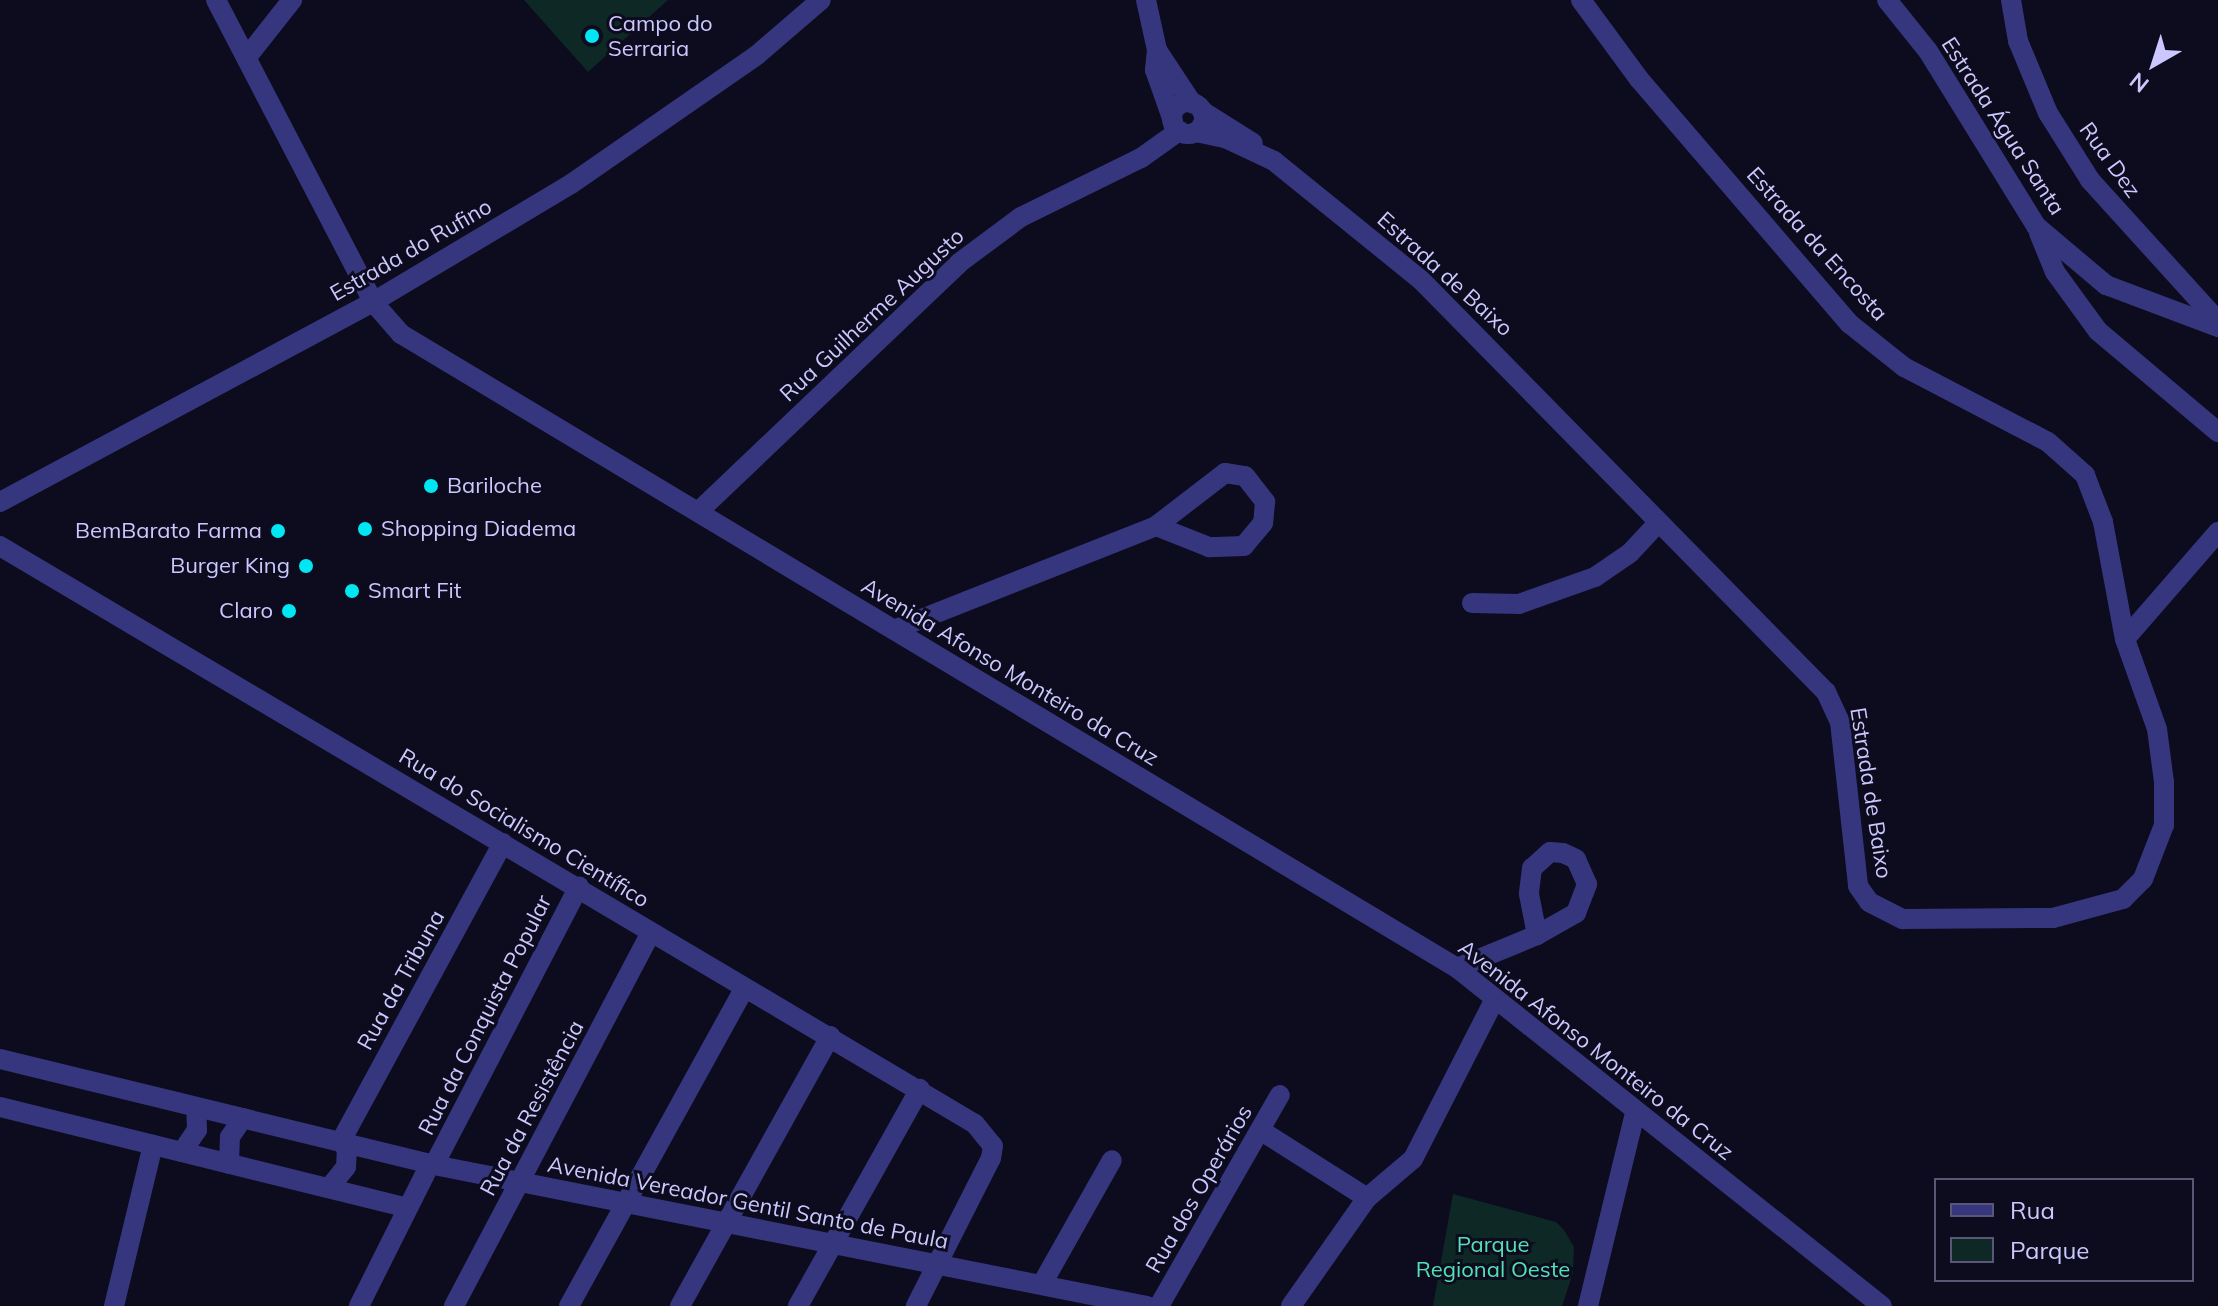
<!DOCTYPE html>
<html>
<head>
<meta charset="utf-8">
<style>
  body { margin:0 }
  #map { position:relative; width:2218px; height:1306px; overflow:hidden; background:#0d0b1e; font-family:Mulish,sans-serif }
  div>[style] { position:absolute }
  .green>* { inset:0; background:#0e2826 }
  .minor>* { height:20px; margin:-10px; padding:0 10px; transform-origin:10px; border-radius:10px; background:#35367e }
  .minor>.ring { margin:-10px; padding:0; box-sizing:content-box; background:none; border:20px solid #35367e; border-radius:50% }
  .dots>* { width:22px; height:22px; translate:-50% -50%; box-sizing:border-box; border:4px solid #0d0b1e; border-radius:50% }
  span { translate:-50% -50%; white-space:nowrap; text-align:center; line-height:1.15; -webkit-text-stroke:6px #0d0b1e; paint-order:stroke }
  .poi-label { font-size:22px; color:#ccc8ff }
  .left { translate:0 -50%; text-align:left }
  .right { translate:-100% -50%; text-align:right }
  .street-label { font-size:22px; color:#ccc8ff }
  .park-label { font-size:22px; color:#52e1b6 }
  .legend { position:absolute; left:1934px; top:1178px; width:260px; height:104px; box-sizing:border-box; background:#0d0b1e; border:2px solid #595778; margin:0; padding:10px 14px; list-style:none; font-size:24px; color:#ccc8ff }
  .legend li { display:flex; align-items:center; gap:16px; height:40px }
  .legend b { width:40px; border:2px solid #595778 }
  .north { position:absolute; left:2114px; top:24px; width:80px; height:80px; -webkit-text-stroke:6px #0d0b1e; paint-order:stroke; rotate:219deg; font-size:22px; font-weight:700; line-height:32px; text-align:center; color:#ccc8ff }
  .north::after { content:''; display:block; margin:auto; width:28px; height:36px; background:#ccc8ff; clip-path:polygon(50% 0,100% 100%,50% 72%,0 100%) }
</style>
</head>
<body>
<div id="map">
  <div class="green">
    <i style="clip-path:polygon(524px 0,668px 0,588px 72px)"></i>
    <i style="clip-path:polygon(1453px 1194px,1556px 1222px,1564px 1230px,1574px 1247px,1573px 1273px,1562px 1306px,1433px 1306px)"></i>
  </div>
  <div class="minor">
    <i style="left:216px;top:0;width:340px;rotate:62.5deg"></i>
    <i style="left:373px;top:302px;width:43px;rotate:48.8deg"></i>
    <i style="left:401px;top:334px;width:1232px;rotate:30.98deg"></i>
    <i style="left:1457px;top:968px;width:543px;rotate:38.5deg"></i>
    <i style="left:1146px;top:0;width:51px;rotate:77.6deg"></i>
    <i style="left:1157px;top:50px;width:20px;rotate:96deg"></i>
    <i style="left:1155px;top:70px;width:54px;rotate:70.6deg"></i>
    <i style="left:1581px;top:0;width:98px;rotate:53.7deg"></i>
    <i style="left:1639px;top:79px;width:323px;rotate:49.3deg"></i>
    <i style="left:1850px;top:324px;width:69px;rotate:38.5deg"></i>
    <i style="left:1904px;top:367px;width:162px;rotate:27.5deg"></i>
    <i style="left:2048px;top:442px;width:50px;rotate:41.7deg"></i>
    <i style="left:2085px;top:475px;width:50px;rotate:69deg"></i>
    <i style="left:2103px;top:522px;width:119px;rotate:79.4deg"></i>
    <i style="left:1887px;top:0;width:65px;rotate:51.2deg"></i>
    <i style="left:1928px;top:51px;width:206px;rotate:58.3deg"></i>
    <i style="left:2036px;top:226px;width:92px;rotate:40.1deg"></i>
    <i style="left:2106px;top:285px;width:120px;rotate:20.6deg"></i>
    <i style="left:2011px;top:0;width:42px;rotate:80.3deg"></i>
    <i style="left:2018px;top:41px;width:78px;rotate:67.4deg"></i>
    <i style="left:2048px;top:113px;width:79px;rotate:57.9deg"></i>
    <i style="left:2090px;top:180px;width:190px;rotate:47.8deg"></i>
    <i style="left:1157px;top:50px;width:64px;rotate:56.6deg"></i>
    <i style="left:247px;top:57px;width:73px;rotate:-51.7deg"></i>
    <i class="ring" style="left:1172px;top:102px;width:12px;height:12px"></i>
    <i style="left:1202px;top:111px;width:60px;rotate:32.1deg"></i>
    <i style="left:1196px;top:132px;width:30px;rotate:12deg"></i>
    <i style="left:1225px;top:138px;width:54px;rotate:25.1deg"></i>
    <i style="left:1274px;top:161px;width:189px;rotate:39deg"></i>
    <i style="left:1421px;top:280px;width:578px;rotate:45.49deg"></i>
    <i style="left:1826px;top:692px;width:33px;rotate:65deg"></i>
    <i style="left:1840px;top:722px;width:165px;rotate:83.7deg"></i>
    <i style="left:1858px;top:886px;width:19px;rotate:55deg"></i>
    <i style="left:1869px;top:902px;width:38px;rotate:27deg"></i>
    <i style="left:1903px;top:919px;width:150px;rotate:-0.4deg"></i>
    <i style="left:2053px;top:918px;width:73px;rotate:-15.2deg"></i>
    <i style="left:2123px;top:899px;width:28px;rotate:-45deg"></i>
    <i style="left:2143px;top:879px;width:58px;rotate:-68.7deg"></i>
    <i style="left:2164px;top:825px;width:43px;rotate:-90deg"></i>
    <i style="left:2164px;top:782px;width:53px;rotate:-97.5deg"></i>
    <i style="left:2157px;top:729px;width:96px;rotate:-109.6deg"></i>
    <i style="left:2125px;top:639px;width:142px;rotate:-49deg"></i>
    <i style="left:2039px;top:233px;width:42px;rotate:67.7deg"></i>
    <i style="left:2055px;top:272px;width:73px;rotate:53.9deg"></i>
    <i style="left:2098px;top:331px;width:157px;rotate:40.1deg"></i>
    <i style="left:0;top:502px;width:423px;rotate:-28.2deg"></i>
    <i style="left:373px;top:302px;width:230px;rotate:-30.8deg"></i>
    <i style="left:571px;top:184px;width:226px;rotate:-34.7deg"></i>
    <i style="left:757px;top:55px;width:84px;rotate:-40.7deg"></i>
    <i style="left:699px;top:511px;width:359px;rotate:-43.6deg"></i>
    <i style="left:959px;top:263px;width:77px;rotate:-36.6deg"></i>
    <i style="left:1021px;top:217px;width:134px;rotate:-26.2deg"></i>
    <i style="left:1141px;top:158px;width:47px;rotate:-35.4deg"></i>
    <i style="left:0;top:546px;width:1133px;rotate:30.66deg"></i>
    <i style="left:975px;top:1124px;width:28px;rotate:51deg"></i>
    <i style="left:993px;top:1146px;width:12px;rotate:99deg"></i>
    <i style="left:991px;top:1158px;width:166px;rotate:116.9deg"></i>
    <i style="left:1472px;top:603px;width:47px;rotate:1.2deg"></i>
    <i style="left:1519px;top:604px;width:81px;rotate:-19.6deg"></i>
    <i style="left:1595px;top:577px;width:42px;rotate:-34.4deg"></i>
    <i style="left:1630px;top:553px;width:40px;rotate:-47deg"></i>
    <i style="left:896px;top:629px;width:280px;rotate:-21.6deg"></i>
    <i style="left:1156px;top:526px;width:87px;rotate:-37.5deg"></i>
    <i style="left:1225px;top:473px;width:20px;rotate:9deg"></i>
    <i style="left:1245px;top:476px;width:33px;rotate:52deg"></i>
    <i style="left:1265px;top:502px;width:21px;rotate:95deg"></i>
    <i style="left:1263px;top:523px;width:30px;rotate:130deg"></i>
    <i style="left:1244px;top:546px;width:35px;rotate:178deg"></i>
    <i style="left:1209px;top:547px;width:57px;rotate:-158.4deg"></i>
    <i style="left:1457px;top:968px;width:87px;rotate:-22.4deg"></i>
    <i style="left:1537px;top:935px;width:45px;rotate:-29.4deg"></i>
    <i style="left:1576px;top:913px;width:31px;rotate:-69deg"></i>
    <i style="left:1587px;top:884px;width:27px;rotate:-114deg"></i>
    <i style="left:1576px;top:859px;width:14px;rotate:-155deg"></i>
    <i style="left:1563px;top:853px;width:13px;rotate:-176deg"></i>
    <i style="left:1550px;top:852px;width:24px;rotate:138deg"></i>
    <i style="left:1532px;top:868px;width:26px;rotate:97deg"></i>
    <i style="left:1529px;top:894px;width:42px;rotate:79deg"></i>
    <i style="left:0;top:1059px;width:447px;rotate:13.7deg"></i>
    <i style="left:434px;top:1165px;width:727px;rotate:11.19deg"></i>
    <i style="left:0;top:1107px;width:420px;rotate:13.9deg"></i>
    <i style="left:1260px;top:1130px;width:127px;rotate:32.4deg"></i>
    <i style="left:182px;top:1152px;width:27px;rotate:-56deg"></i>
    <i style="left:197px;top:1130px;width:23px;rotate:-92deg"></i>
    <i style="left:229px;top:1164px;width:27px;rotate:-88deg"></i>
    <i style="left:230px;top:1137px;width:23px;rotate:-56deg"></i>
    <i style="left:434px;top:1165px;width:314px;rotate:-62.5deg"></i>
    <i style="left:329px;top:1188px;width:27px;rotate:-51deg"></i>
    <i style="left:346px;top:1167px;width:17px;rotate:-87deg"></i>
    <i style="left:347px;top:1150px;width:11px;rotate:-124deg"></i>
    <i style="left:341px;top:1141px;width:339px;rotate:-61.5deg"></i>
    <i style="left:1042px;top:1284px;width:142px;rotate:-60.6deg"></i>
    <i style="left:114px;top:1306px;width:166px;rotate:-76.4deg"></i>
    <i style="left:359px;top:1306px;width:159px;rotate:-63.4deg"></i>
    <i style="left:454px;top:1306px;width:422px;rotate:-62.2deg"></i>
    <i style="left:569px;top:1306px;width:362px;rotate:-61.1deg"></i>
    <i style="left:680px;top:1306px;width:309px;rotate:-60.9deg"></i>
    <i style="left:798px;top:1306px;width:249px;rotate:-60.7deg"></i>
    <i style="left:1159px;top:1306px;width:243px;rotate:-60.2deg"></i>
    <i style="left:1291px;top:1306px;width:132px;rotate:-54.9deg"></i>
    <i style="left:1367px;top:1198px;width:60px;rotate:-40.3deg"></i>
    <i style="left:1413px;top:1159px;width:180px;rotate:-62.9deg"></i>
    <i style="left:1588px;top:1306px;width:199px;rotate:-76.3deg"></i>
  </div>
  <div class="dots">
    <i style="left:592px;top:36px;background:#00e7f3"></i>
    <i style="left:431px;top:486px;background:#00e7f3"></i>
    <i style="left:365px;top:529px;background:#00e7f3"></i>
    <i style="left:278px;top:531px;background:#00e7f3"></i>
    <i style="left:306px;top:566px;background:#00e7f3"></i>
    <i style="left:352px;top:591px;background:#00e7f3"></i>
    <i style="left:289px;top:611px;background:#00e7f3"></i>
  </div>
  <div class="poi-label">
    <span class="left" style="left:608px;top:36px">Campo do<br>Serraria</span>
    <span class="left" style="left:447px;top:486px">Bariloche</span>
    <span class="left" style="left:381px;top:529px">Shopping Diadema</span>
    <span class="right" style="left:262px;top:531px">BemBarato Farma</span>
    <span class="right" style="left:290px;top:566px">Burger King</span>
    <span class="left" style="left:368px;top:591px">Smart Fit</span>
    <span class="right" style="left:273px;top:611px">Claro</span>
  </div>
  <div class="street-label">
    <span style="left:2003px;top:126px;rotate:57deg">Estrada Água Santa</span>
    <span style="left:2110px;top:160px;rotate:54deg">Rua Dez</span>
    <span style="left:1817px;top:244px;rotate:48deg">Estrada da Encosta</span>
    <span style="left:411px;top:250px;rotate:-30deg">Estrada do Rufino</span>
    <span style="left:1445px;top:274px;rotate:42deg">Estrada de Baixo</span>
    <span style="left:872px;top:315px;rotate:-43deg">Rua Guilherme Augusto</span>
    <span style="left:1010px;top:672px;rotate:31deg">Avenida Afonso Monteiro da Cruz</span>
    <span style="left:1871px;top:793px;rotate:81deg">Estrada de Baixo</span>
    <span style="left:524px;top:828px;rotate:31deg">Rua do Socialismo Científico</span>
    <span style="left:401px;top:980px;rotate:-61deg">Rua da Tribuna</span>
    <span style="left:485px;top:1015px;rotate:-63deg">Rua da Conquista Popular</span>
    <span style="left:1596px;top:1050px;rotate:38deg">Avenida Afonso Monteiro da Cruz</span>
    <span style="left:532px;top:1108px;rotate:-62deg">Rua da Resistência</span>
    <span style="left:1199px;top:1189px;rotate:-60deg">Rua dos Operários</span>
    <span style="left:748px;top:1203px;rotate:11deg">Avenida Vereador Gentil Santo de Paula</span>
  </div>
  <div class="park-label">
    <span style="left:1493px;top:1257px">Parque<br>Regional Oeste</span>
  </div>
  <ul class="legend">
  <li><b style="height:10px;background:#35367e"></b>Rua</li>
  <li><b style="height:22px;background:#0e2826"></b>Parque</li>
  </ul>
  <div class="north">N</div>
</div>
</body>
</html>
